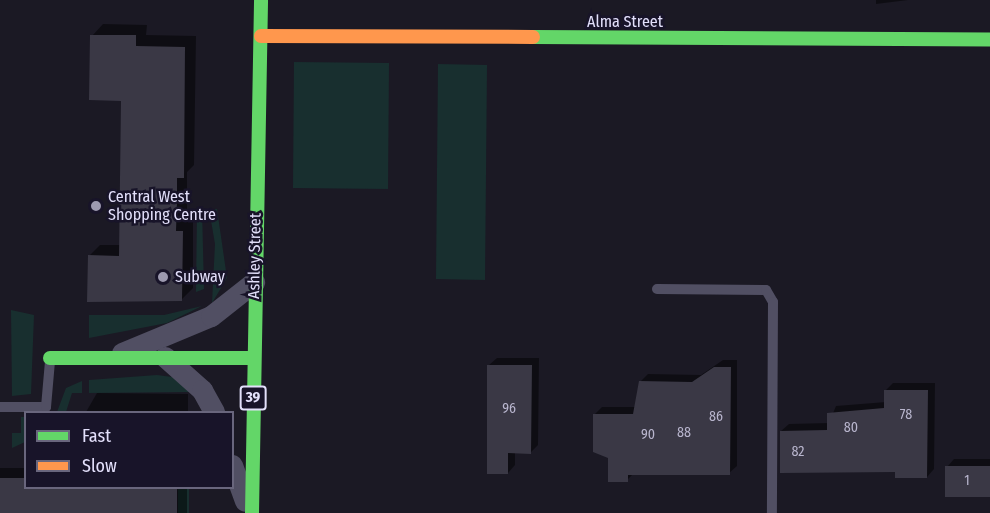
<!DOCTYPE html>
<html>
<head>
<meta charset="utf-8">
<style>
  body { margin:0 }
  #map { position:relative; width:990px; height:513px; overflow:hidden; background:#1b1924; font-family:"Fira Sans Condensed",sans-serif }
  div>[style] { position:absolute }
  .green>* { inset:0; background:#182f2f }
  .shadow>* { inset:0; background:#0007 }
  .building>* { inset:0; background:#3a3845 }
  .lane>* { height:10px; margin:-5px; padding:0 5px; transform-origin:5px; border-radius:5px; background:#514f63 }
  .street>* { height:21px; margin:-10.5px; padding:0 10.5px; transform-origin:10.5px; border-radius:10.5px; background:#514f63 }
  .fast>* { height:14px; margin:-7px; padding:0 7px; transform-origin:7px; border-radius:7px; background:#63d668 }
  .slow>* { height:14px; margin:-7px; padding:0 7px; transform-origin:7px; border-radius:7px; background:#ff974d }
  .dots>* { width:16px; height:16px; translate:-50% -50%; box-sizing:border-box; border:3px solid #181429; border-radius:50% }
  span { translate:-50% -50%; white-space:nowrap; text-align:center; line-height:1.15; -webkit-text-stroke:5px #181429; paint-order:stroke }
  .number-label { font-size:14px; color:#b9b6ce }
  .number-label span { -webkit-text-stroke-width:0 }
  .shield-label span { padding:2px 4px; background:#181429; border:2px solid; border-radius:4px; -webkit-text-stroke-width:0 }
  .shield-label { font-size:15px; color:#e3e0fb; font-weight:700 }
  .street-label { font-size:16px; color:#e3e0fb }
  .poi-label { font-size:16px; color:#e3e0fb }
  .left { translate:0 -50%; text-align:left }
  .legend { position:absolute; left:24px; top:411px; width:210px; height:78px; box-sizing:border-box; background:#181429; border:2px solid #69667d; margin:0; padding:8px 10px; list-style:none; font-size:18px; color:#e3e0fb }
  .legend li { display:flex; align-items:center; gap:12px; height:30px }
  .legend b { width:30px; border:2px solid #69667d }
</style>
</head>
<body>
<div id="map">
  <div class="green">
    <i style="clip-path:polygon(294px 62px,389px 63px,388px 189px,293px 188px)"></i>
    <i style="clip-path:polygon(438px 64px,487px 65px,485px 280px,436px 279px)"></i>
    <i style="clip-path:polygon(202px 209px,204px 289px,196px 292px,197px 210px)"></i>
    <i style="clip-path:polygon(209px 209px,217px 209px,227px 278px,212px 303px,215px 244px)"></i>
    <i style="clip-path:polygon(202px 306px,167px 323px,89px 338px,89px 315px,164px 315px)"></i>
    <i style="clip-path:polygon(11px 310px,34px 315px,31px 394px,12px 396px)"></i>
    <i style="clip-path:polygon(157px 375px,172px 377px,190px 392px,89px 393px,89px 380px)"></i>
    <i style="clip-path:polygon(82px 381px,82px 393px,72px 393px,66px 412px,57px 412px,66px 388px)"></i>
    <i style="clip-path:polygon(21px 417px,25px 417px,25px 442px,12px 448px,12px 433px,21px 433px)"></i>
    <i style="clip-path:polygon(178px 488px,189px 488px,189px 513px,178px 513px)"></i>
  </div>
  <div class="shadow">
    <i style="clip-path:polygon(876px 0,908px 0,876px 4px)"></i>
    <i style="clip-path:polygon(103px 24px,147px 25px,146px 35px,196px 36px,194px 165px,187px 172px,187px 220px,193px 221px,193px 288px,182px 299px,89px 256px,100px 245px,121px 245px,123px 100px,92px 36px)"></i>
    <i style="clip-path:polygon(497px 358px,539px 358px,538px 445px,531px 452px,515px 452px,515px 465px,508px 473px,489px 365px)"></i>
    <i style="clip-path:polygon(723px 360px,737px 360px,737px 466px,729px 473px,634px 473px,627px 480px,609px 457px,594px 415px,602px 407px,636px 407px,640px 382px,648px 374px,701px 375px)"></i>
    <i style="clip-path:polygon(893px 383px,935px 383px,934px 469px,927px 477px,781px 431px,789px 424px,829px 423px,836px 406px,886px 402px,886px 390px)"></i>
    <i style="clip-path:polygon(97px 393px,188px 394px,188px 412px,86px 412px)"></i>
    <i style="clip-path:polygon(954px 459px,990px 459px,990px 495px,947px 467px)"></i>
    <i style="clip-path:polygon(0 468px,26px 468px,26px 488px,187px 488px,187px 513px,0 513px)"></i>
  </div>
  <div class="building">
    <i style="clip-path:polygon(90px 35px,136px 35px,136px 46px,185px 47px,184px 178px,177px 178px,177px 202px,176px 231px,183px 231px,182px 301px,87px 302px,88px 255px,119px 256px,121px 101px,89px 100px)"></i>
    <i style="clip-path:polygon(487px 365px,532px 365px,531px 454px,508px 453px,508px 474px,487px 474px)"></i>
    <i style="clip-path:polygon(714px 367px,731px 367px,730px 475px,628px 475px,628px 482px,608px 482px,608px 458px,593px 452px,593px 414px,633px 414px,639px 381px,692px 382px)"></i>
    <i style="clip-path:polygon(884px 390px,928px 390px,927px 478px,895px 478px,895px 472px,780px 473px,780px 431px,827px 430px,827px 413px,884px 408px)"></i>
    <i style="clip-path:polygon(945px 466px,990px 466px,990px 497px,945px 497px)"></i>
    <i style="clip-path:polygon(0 478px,26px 478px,26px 488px,177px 488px,177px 513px,0 513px)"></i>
  </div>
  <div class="lane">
    <i style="left:657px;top:289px;width:109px;rotate:0.5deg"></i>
    <i style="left:766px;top:290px;width:14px;rotate:60deg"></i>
    <i style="left:773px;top:302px;width:211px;rotate:90.3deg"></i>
    <i style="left:0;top:407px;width:46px"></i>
    <i style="left:46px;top:407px;width:46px;rotate:-85deg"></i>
  </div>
  <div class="street">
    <i style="left:122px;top:353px;width:96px;rotate:-22.6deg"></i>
    <i style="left:211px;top:316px;width:55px;rotate:-38.3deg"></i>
    <i style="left:165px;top:357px;width:50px;rotate:41.7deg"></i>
    <i style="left:202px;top:390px;width:25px;rotate:61deg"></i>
    <i style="left:232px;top:465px;width:38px;rotate:70deg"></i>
  </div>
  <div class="fast">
    <i style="left:533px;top:37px;width:457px;rotate:0.3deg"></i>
    <i style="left:50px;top:358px;width:204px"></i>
    <i style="left:252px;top:513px;width:513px;rotate:-88.99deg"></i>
  </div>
  <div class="slow">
    <i style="left:261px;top:36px;width:272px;rotate:0.2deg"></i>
  </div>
  <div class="dots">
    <i style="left:96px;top:206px;background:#9d9ab0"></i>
    <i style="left:163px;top:277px;background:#9d9ab0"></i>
  </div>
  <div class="number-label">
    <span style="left:509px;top:409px">96</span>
    <span style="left:906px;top:415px">78</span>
    <span style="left:716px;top:417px">86</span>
    <span style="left:851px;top:428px">80</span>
    <span style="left:684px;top:433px">88</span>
    <span style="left:648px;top:435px">90</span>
    <span style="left:798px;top:452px">82</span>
    <span style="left:967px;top:481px">1</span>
  </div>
  <div class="shield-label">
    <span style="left:253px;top:398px">39</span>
  </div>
  <div class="street-label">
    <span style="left:625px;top:22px">Alma Street</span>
    <span style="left:255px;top:256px;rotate:-89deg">Ashley Street</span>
  </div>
  <div class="poi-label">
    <span class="left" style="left:108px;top:206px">Central West<br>Shopping Centre</span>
    <span class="left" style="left:175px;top:277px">Subway</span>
  </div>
  <ul class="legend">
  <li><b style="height:8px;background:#63d668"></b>Fast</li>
  <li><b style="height:8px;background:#ff974d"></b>Slow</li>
  </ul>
</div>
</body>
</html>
